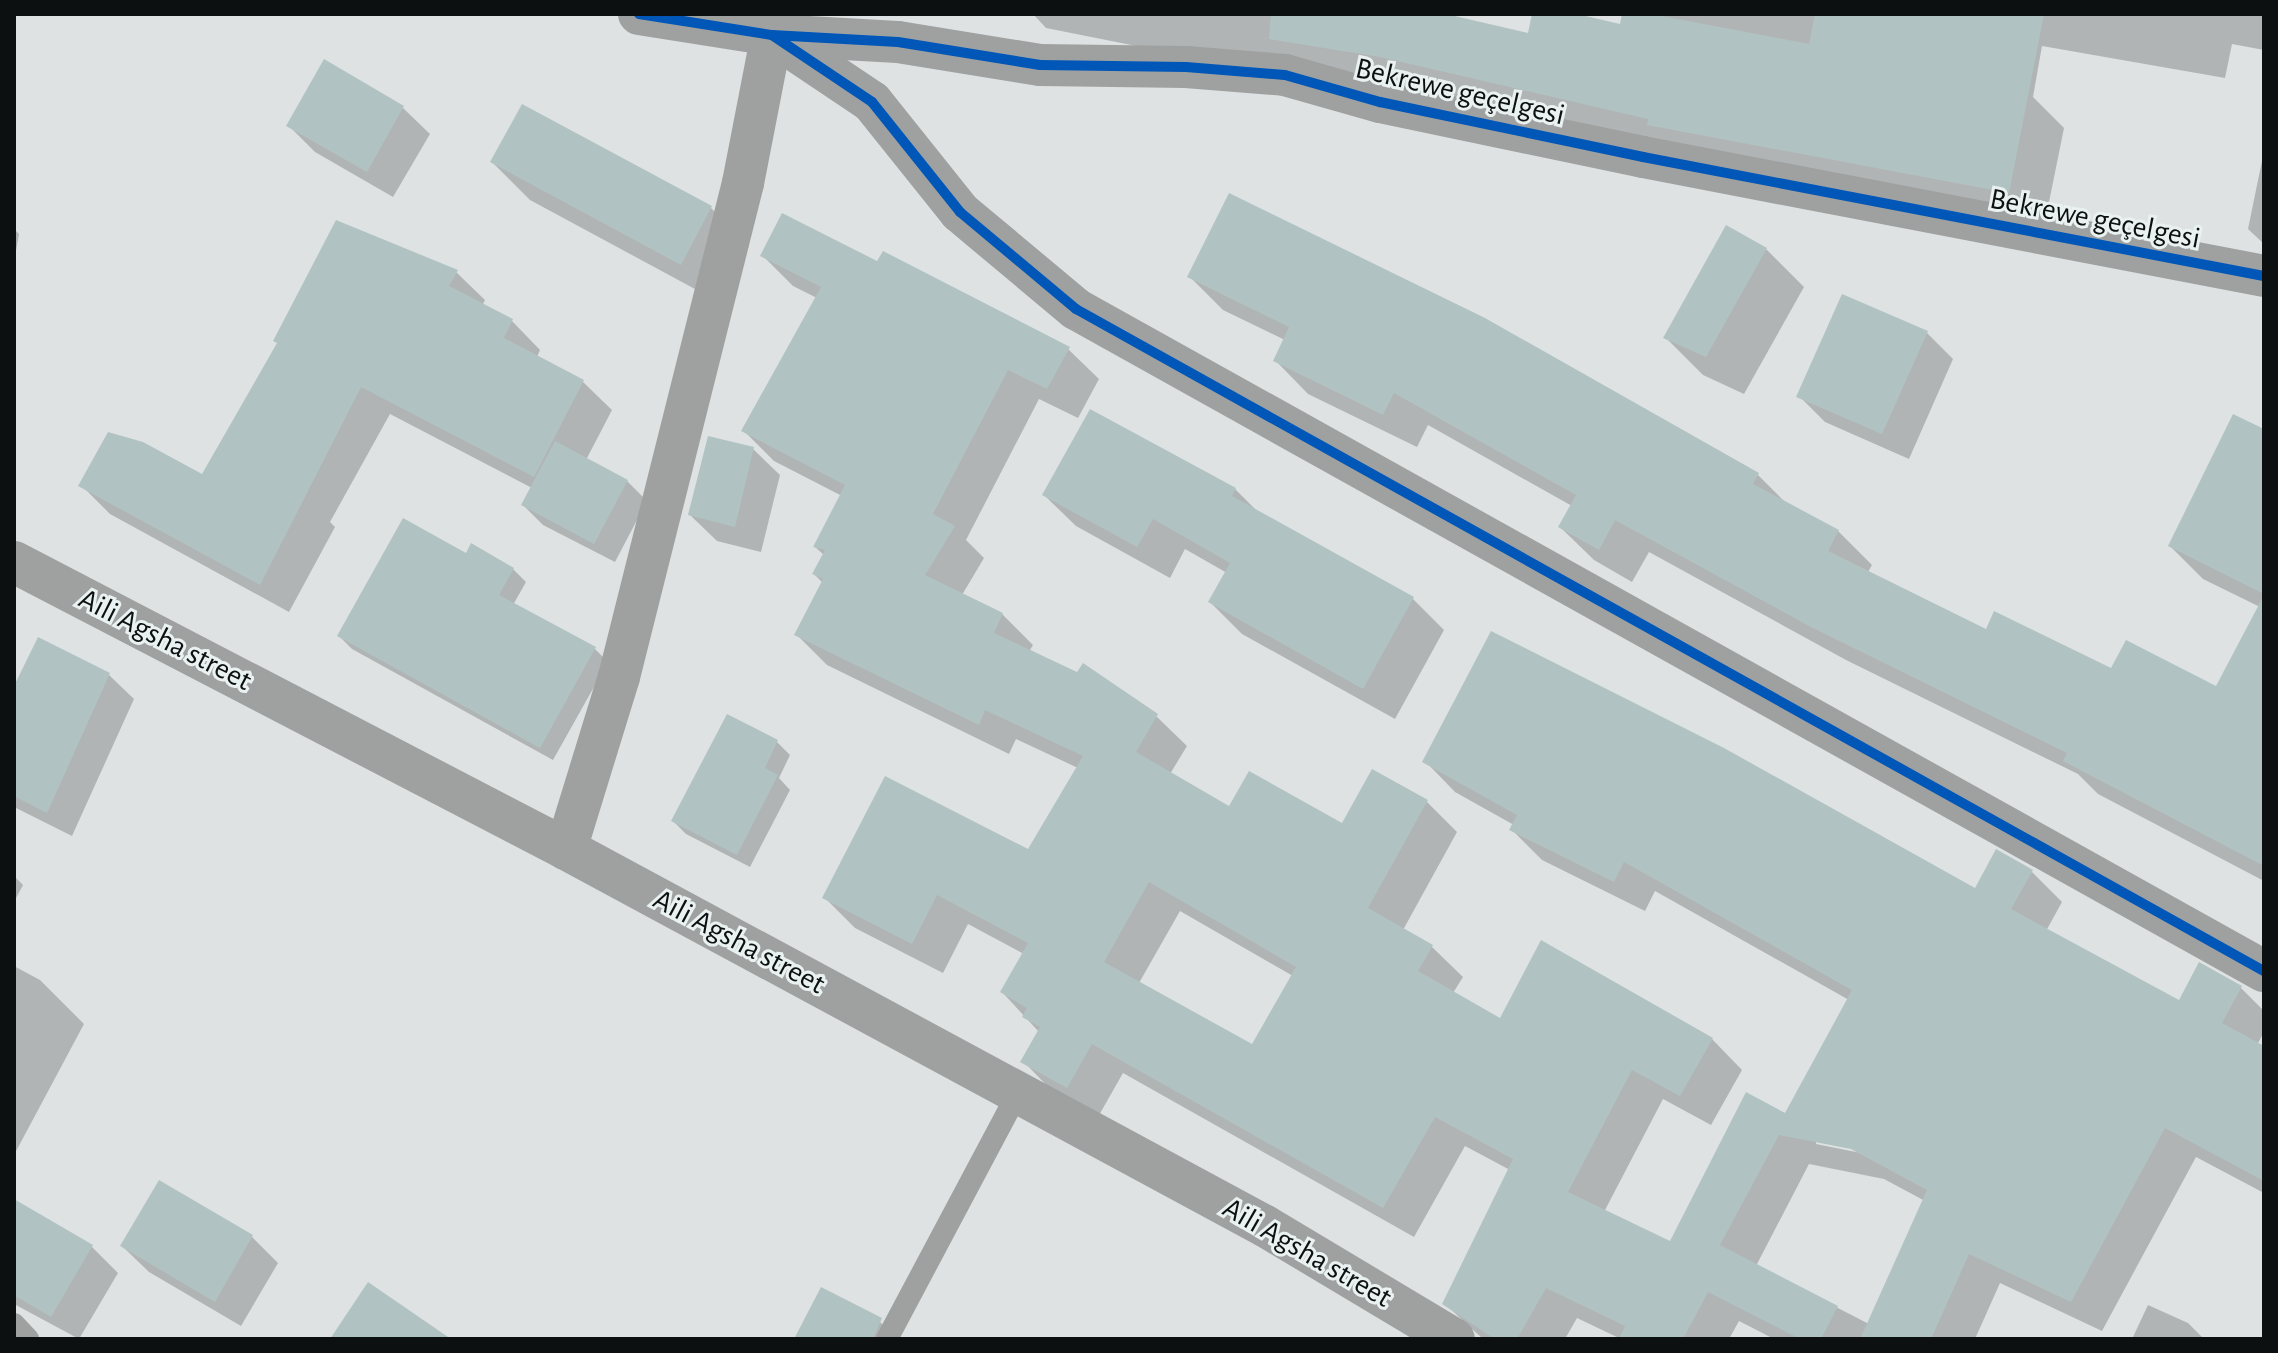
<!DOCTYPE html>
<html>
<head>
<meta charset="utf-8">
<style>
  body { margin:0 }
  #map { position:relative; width:2278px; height:1353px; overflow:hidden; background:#dee2e2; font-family:"Alegreya Sans",sans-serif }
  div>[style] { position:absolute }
  .shadow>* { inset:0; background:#0003 }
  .building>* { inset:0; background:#b0c3c2 }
  .service>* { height:22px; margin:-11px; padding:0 11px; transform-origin:11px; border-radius:11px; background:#9fa1a1 }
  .minor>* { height:42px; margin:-21px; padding:0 21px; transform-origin:21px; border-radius:21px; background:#9fa1a1 }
  .cycleway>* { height:10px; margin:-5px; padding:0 5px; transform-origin:5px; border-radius:5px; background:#0057b8 }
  span { translate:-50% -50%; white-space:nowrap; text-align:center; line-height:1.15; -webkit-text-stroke:6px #e9f2f1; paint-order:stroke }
  .street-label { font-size:30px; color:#0d1010 }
  .frame { position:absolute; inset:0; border:16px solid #0d1010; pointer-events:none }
</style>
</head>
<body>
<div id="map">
  <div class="shadow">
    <i style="clip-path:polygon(1033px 14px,1437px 14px,1529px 35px,1534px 14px,1568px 14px,1621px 26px,1624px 14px,2264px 14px,2264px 50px,2232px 44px,2225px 78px,2042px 46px,2033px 97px,2064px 128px,2044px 227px,1046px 28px)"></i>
    <i style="clip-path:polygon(324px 62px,403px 108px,430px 134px,393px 197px,315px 152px,288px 125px)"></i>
    <i style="clip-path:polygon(522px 106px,711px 208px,749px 246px,719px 302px,530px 200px,492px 162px)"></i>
    <i style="clip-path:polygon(2264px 151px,2264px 244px,2248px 229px)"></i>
    <i style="clip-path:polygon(14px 229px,19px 234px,14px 262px)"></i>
    <i style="clip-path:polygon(1766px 249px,1804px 287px,1744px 394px,1703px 375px,1666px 338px)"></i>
    <i style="clip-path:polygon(evenodd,763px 256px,878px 263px,1068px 349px,1099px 379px,1078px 418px,1039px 399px,966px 540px,984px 558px,962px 595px,1002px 614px,1033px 645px,1030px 650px,1156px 716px,1187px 746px,1170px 774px,1230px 809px,1343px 826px,1427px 802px,1457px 832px,1403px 930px,1432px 947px,1463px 977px,1453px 993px,1500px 1020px,1712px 1039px,1742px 1070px,1711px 1125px,1663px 1099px,1604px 1212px,1670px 1244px,1786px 1116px,1849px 1000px,1655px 891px,1645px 911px,1542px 860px,1512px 830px,1514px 825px,1455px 792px,1425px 761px,1976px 891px,2032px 872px,2062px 902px,2046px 931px,2179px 1003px,2200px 965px,2241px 988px,2264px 1011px,2264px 1032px,2257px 1045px,2264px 1049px,2264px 1193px,2196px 1157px,2102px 1331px,2000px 1283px,1975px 1339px,1774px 1339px,1739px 1321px,1729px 1339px,1621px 1339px,1577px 1318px,1565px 1339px,1483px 1339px,1445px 1304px,1510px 1170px,1465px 1146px,1414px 1237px,1123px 1073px,1098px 1117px,1053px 1092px,1023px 1061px,1039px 1032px,1002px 992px,1024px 954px,968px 924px,943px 973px,855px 928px,825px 898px,1029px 852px,1078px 768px,1016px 739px,1009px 754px,827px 665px,796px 634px,823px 583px,814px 574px,824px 555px,815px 547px,842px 496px,774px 461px,744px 431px,817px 298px,793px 286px,763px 256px,1180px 911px,1293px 976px,1253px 1047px,1139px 983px,1180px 911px,763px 256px,1816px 1140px,1862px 1149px,1861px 1153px,1816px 1144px,1816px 1140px,763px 256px,1809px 1164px,1884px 1179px,1925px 1201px,1869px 1324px,1756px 1266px,1809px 1164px)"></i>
    <i style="clip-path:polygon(456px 272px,485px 300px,482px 306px,512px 321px,540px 350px,537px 357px,583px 382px,612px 410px,586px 460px,627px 481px,647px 501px,615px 562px,543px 525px,523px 505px,532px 488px,390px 414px,330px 522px,335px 527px,289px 612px,110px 514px,81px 485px,203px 476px)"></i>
    <i style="clip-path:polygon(1190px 277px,1757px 474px,1787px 504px,1838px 531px,1872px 565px,1868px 572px,1987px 632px,2112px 671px,2217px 689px,2260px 607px,2203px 579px,2170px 546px,2264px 432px,2264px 881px,2098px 794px,2078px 774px,1846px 660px,1649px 552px,1632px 582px,1594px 560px,1560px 527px,1572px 506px,1428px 425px,1417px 447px,1308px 394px,1275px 360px,1285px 340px,1223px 310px)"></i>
    <i style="clip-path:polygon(1927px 333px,1953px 359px,1909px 459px,1825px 422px,1799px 396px)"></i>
    <i style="clip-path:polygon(753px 449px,780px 475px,761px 552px,717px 541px,690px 515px)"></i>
    <i style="clip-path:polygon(1235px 489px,1259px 513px,1413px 599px,1444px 630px,1395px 719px,1242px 634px,1210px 602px,1227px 573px,1185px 549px,1170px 578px,1076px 526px,1044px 495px)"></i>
    <i style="clip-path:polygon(513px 569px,526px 582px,513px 605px,595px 649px,608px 662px,553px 760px,352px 649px,339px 636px)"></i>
    <i style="clip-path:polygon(39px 640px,109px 675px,134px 699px,72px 836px,14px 807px,14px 680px,18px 682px)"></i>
    <i style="clip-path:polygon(727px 716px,777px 742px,790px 755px,779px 778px,790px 790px,750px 867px,686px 834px,673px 821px)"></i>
    <i style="clip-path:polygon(14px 876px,23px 885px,14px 902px)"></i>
    <i style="clip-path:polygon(14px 966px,40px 980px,84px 1024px,14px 1155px)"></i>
    <i style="clip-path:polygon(159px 1183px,252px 1237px,278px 1263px,241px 1326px,149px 1272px,122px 1246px)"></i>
    <i style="clip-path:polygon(14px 1201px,92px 1247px,118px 1273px,79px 1339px,14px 1304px)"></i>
    <i style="clip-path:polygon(2148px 1305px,2188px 1323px,2204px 1339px,2132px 1339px)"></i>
    <i style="clip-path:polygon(875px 1317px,897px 1339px,798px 1339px)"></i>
  </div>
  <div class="building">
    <i style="clip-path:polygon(1271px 14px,1446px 14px,1528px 33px,1532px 14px,1577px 14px,1620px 24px,1622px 14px,1651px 14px,1809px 44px,1815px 14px,2044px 14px,2009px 193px,1647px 125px,1648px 119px,1380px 57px,1269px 39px)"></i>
    <i style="clip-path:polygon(324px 59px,404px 106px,367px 172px,286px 126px)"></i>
    <i style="clip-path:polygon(522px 104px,712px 206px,681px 265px,490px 162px)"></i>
    <i style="clip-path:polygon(1229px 193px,1485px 318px,1759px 473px,1753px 484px,1839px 530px,1828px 551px,1986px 629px,1994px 611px,2111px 668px,2126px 640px,2216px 686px,2264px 595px,2264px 866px,2063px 761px,2067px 753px,1811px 627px,1615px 520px,1599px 550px,1558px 527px,1576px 495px,1394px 393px,1383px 415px,1273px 361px,1289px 327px,1187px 277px)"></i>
    <i style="clip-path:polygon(evenodd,782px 213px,877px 261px,883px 251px,1070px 347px,1047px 389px,1008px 370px,933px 514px,955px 526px,925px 575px,1003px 613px,994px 633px,1077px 672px,1083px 663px,1158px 714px,1136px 752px,1229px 806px,1249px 771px,1342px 823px,1372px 769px,1428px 800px,1368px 908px,1433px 945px,1418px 971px,1500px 1018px,1541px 940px,1713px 1038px,1680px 1096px,1632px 1070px,1568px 1192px,1670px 1241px,1746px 1092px,1785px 1113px,1852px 990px,1624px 862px,1614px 882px,1509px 830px,1517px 815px,1422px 762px,1491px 631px,1724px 748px,1975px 888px,1996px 849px,2033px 870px,2011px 909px,2179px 1000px,2199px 962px,2242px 986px,2222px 1023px,2264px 1046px,2264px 1181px,2165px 1128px,2071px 1302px,1969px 1254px,1931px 1339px,1860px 1339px,1927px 1190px,1851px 1149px,1779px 1135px,1720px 1245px,1838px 1306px,1821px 1339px,1800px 1339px,1708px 1292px,1683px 1339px,1619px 1339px,1625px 1326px,1546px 1288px,1517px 1339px,1495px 1339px,1442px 1304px,1513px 1159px,1435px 1117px,1383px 1208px,1092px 1044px,1067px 1088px,1020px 1062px,1040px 1027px,1022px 1017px,1027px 1008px,1000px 992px,1028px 943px,937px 895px,912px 944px,822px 898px,885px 776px,1028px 849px,1083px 756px,985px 710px,979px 725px,794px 635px,823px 579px,812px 574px,825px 550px,813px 547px,845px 485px,741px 431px,821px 287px,760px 256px,782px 213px,1149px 882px,1296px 967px,1252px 1044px,1104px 962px,1149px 882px)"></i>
    <i style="clip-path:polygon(336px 220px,458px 270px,449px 286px,513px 319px,504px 338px,584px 380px,534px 477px,361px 387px,260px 585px,78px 486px,108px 432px,143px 442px,202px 474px,277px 343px,273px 341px)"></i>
    <i style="clip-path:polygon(1726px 225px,1767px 248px,1706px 357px,1663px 338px)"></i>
    <i style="clip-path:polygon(1842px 294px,1928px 331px,1882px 434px,1796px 397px)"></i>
    <i style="clip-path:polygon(1090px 409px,1236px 488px,1232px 496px,1414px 597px,1363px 689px,1208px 602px,1230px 563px,1153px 519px,1137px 547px,1042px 495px)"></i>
    <i style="clip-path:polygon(2233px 414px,2264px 429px,2264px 594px,2168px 546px)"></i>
    <i style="clip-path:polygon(708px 436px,754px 447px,735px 527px,688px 515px)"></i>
    <i style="clip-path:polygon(555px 441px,628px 480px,594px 544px,521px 505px)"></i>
    <i style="clip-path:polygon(403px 518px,466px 553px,471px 543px,514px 568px,499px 595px,596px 647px,540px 748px,337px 636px)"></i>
    <i style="clip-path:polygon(38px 637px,110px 673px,47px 813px,14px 796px,14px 686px)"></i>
    <i style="clip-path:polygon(727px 714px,778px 740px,765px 768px,778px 775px,737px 855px,671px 821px)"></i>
    <i style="clip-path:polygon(159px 1180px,253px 1235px,215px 1302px,120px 1246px)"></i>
    <i style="clip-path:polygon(14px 1199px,93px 1245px,51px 1317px,14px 1295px)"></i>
    <i style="clip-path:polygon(368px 1282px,451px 1339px,330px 1339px)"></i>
    <i style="clip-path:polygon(821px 1287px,882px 1318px,873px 1339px,794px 1339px)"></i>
  </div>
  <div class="service">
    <i style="left:14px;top:1324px;width:21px;rotate:47deg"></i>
    <i style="left:887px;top:1339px;width:279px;rotate:-62deg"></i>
  </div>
  <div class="minor">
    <i style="left:639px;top:14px;width:135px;rotate:9deg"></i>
    <i style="left:772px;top:35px;width:126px;rotate:3.2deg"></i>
    <i style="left:898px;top:42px;width:144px;rotate:9.2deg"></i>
    <i style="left:1040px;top:65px;width:146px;rotate:0.8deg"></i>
    <i style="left:1186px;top:67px;width:99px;rotate:4.6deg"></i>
    <i style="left:1285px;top:75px;width:99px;rotate:15.9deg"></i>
    <i style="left:1380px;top:102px;width:269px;rotate:11.8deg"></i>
    <i style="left:1643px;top:157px;width:632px;rotate:10.85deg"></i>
    <i style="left:772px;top:35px;width:120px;rotate:33.8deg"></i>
    <i style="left:872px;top:102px;width:141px;rotate:51.3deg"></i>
    <i style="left:960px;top:212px;width:151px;rotate:39.9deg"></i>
    <i style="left:1076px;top:309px;width:1360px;rotate:29.13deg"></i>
    <i style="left:14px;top:562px;width:622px;rotate:27.47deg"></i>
    <i style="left:566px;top:849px;width:794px;rotate:28.34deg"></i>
    <i style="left:1265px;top:1226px;width:220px;rotate:30.9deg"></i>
    <i style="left:566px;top:849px;width:180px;rotate:-72.9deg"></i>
    <i style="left:619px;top:677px;width:509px;rotate:-75.91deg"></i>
    <i style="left:743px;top:183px;width:172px;rotate:-79deg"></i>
  </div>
  <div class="cycleway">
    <i style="left:639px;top:14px;width:135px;rotate:9deg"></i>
    <i style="left:772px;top:35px;width:126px;rotate:3.2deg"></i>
    <i style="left:898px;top:42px;width:144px;rotate:9.2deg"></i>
    <i style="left:1040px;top:65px;width:146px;rotate:0.8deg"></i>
    <i style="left:1186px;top:67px;width:99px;rotate:4.6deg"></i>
    <i style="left:1285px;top:75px;width:99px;rotate:15.9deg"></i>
    <i style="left:1380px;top:102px;width:269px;rotate:11.8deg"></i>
    <i style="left:1643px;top:157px;width:632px;rotate:10.85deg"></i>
    <i style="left:772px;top:35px;width:120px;rotate:33.8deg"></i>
    <i style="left:872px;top:102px;width:141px;rotate:51.3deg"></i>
    <i style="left:960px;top:212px;width:151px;rotate:39.9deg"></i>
    <i style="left:1076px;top:309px;width:1360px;rotate:29.13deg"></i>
  </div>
  <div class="street-label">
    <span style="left:1460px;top:92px;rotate:13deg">Bekrewe geçelgesi</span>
    <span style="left:2095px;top:219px;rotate:11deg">Bekrewe geçelgesi</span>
    <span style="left:165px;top:640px;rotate:27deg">Aili Agsha street</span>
    <span style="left:739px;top:942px;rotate:28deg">Aili Agsha street</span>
    <span style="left:1307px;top:1253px;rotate:30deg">Aili Agsha street</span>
  </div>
  <div class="frame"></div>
</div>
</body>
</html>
